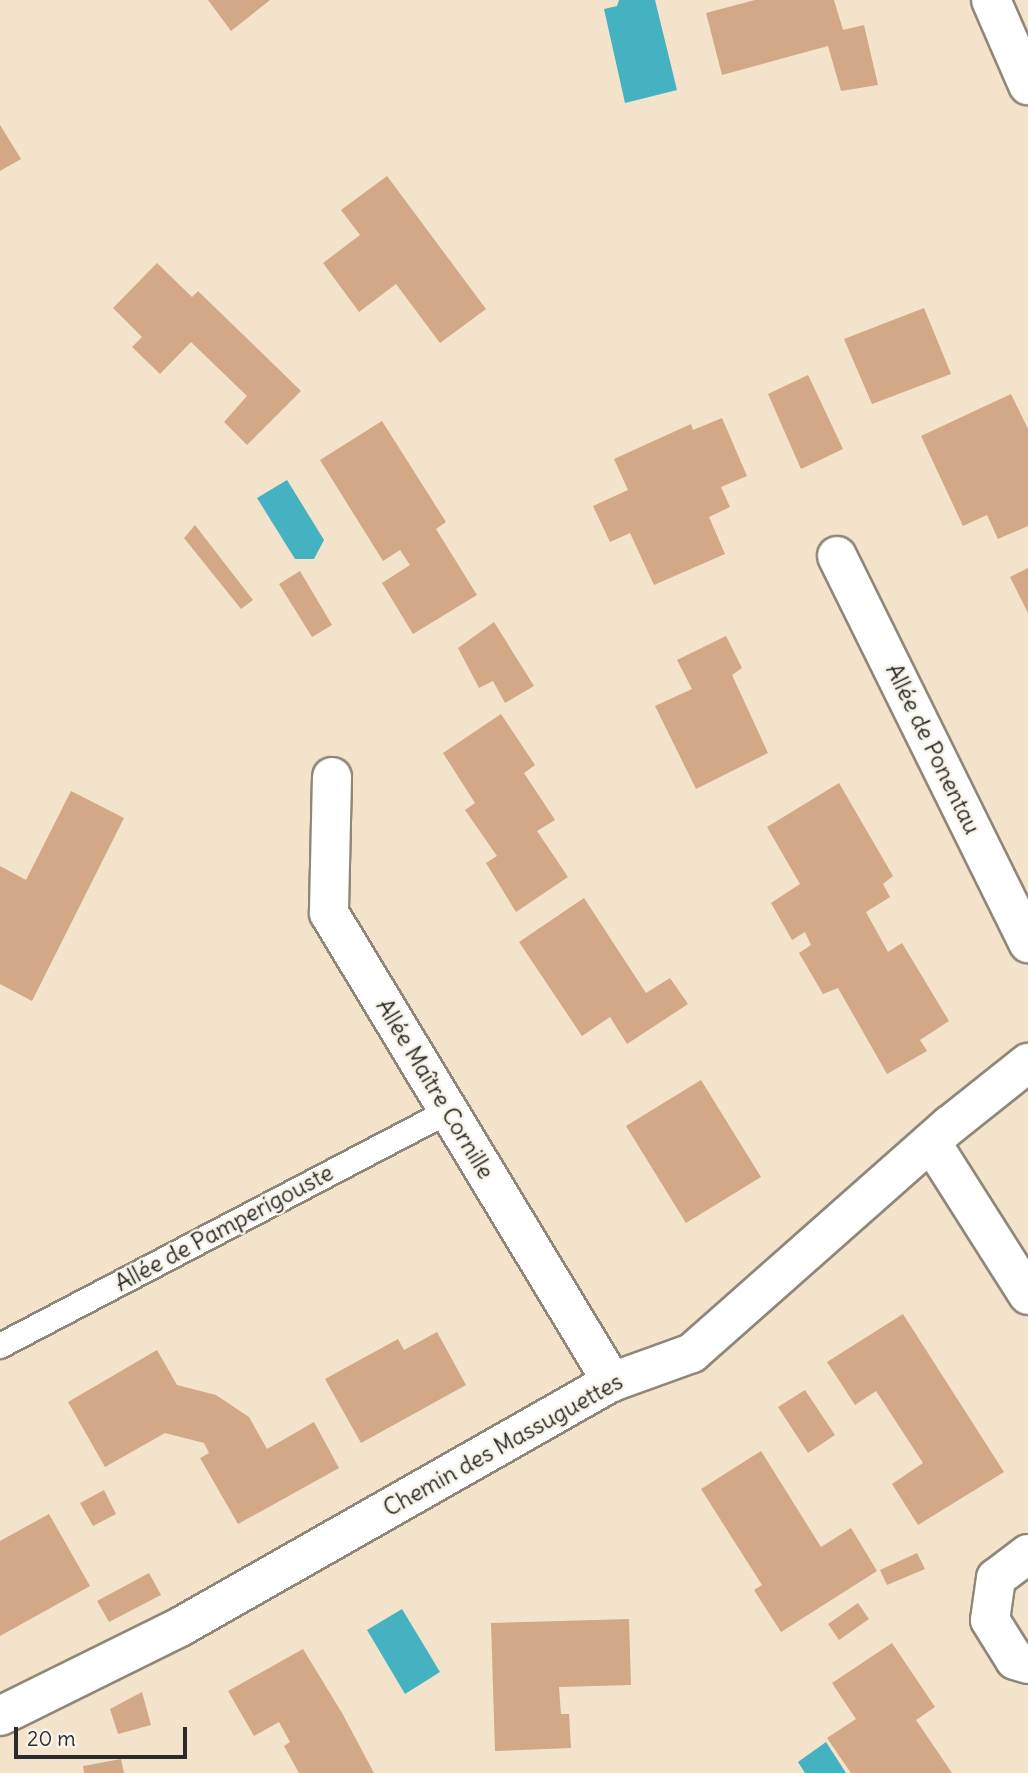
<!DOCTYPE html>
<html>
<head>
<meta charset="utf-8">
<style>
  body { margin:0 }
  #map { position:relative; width:1028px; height:1773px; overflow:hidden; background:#f3e3ca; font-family:Delius,sans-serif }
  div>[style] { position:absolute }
  .water>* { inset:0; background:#44b2c0 }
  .building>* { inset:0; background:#d2a886 }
  .roads { filter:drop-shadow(2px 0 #8f877a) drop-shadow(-2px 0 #8f877a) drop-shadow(0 2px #8f877a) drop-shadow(0 -2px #8f877a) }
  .lane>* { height:24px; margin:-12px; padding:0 12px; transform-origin:12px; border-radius:12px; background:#fff }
  .street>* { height:38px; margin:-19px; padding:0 19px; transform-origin:19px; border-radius:19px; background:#fff }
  span { translate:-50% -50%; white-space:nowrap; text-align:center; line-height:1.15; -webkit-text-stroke:5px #f7f3e8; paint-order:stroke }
  .street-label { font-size:23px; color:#2b2b2b }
  .scale { position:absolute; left:14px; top:1727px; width:173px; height:32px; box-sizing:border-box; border:4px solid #2b2b2b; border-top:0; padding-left:9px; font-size:21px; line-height:24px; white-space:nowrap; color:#2b2b2b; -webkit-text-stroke:5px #f7f3e8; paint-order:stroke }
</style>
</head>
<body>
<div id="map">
  <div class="water">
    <i style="clip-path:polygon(619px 0,655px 0,677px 90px,625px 103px,604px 9px,617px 6px)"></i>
    <i style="clip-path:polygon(287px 480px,324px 540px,314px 559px,295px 559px,257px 498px)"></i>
    <i style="clip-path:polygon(402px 1609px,440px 1672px,405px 1694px,367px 1630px)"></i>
    <i style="clip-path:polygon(826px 1742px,846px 1773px,805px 1773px,798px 1762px)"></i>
  </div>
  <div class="building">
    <i style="clip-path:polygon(208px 0,270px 0,231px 31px)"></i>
    <i style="clip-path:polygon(755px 0,834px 0,843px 30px,864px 25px,878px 85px,841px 91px,828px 46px,722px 75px,706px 13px)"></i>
    <i style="clip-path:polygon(0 125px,21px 159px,0 171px)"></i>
    <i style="clip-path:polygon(387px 176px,486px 309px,440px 343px,396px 284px,359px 312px,323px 263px,360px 235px,341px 210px)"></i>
    <i style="clip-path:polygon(157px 263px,192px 297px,198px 291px,301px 391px,247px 445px,224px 422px,247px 396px,191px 342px,160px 374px,132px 347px,142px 337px,113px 308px)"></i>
    <i style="clip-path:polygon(924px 308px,951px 374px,872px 404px,844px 339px)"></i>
    <i style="clip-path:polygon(808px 375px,843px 449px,801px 469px,768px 394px)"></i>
    <i style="clip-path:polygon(1011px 394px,1028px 429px,1028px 526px,998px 539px,987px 515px,963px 526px,921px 436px)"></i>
    <i style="clip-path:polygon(722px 418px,747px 476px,721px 487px,730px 507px,709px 517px,725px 554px,654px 585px,630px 533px,610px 542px,593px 506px,628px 490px,614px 459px,691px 424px,693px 430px)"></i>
    <i style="clip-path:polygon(382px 421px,446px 522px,436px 529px,477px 595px,413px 634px,382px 583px,410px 565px,400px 550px,383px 561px,320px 460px)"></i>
    <i style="clip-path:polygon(195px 525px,253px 600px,241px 609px,184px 538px)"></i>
    <i style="clip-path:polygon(1028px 568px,1028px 613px,1010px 577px)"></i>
    <i style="clip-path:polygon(300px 571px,332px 625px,312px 637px,279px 584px)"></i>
    <i style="clip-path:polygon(494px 622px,534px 686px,505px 703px,493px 681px,479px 688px,458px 648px)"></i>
    <i style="clip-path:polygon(726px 636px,742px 668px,732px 675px,768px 753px,696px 789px,655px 706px,692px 689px,677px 660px)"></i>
    <i style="clip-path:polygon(501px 714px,535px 765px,524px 773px,555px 820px,537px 831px,568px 877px,516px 912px,486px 863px,497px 856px,465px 810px,475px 803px,443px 753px)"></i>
    <i style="clip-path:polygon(839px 783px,893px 876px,883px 884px,890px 897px,866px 912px,888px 952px,902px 943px,949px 1021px,920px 1040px,927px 1051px,887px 1074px,838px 988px,823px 994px,799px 953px,811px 945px,805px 932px,792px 940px,771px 903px,800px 884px,767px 827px)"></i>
    <i style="clip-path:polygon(71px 791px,124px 818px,32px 1001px,0 984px,0 866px,26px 880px)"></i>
    <i style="clip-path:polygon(584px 898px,646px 993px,670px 978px,688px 1004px,627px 1044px,610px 1017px,582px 1036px,519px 942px)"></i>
    <i style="clip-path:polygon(701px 1080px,761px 1177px,686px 1223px,626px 1126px)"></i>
    <i style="clip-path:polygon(903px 1314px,1004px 1472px,918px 1525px,892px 1484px,923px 1463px,876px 1391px,855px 1405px,827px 1362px)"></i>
    <i style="clip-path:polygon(437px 1332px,466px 1385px,361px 1443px,325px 1379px,398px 1339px,404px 1350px)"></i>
    <i style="clip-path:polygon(157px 1350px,177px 1385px,216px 1395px,249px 1417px,267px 1449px,314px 1422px,339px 1468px,238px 1524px,200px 1458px,209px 1453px,204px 1443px,165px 1433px,105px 1467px,68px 1402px)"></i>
    <i style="clip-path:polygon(805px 1390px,835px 1435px,808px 1453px,778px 1407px)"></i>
    <i style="clip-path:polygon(761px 1451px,821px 1547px,851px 1528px,877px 1571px,781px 1632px,754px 1590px,762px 1585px,701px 1489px)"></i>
    <i style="clip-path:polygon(104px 1490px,116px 1514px,93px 1526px,80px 1503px)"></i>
    <i style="clip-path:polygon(49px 1514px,90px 1586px,0 1636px,0 1541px)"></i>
    <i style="clip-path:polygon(917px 1553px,925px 1569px,887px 1585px,880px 1570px)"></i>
    <i style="clip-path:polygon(149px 1573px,161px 1595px,109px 1622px,97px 1601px)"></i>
    <i style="clip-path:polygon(858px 1603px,869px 1619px,839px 1640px,828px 1624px)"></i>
    <i style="clip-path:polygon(629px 1619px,631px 1685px,559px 1687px,561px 1714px,569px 1714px,571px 1748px,495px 1751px,491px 1623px)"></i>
    <i style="clip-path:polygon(892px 1643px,935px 1707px,916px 1720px,952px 1773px,851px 1773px,827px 1738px,856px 1719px,832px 1683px)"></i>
    <i style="clip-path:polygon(303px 1649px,342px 1713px,374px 1773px,299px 1773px,284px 1746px,290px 1742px,279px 1722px,254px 1736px,228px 1691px)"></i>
    <i style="clip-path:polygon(142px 1692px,151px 1725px,118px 1734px,110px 1709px)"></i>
    <i style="clip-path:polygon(121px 1759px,124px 1773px,84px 1773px,83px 1766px)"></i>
  </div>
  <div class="roads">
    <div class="lane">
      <i style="left:0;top:1346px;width:507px;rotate:-27.63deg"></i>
    </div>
    <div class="street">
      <i style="left:991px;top:0;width:93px;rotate:66.5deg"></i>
      <i style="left:837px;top:556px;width:432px;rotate:63.7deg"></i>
      <i style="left:332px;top:777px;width:136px;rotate:91.3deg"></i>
      <i style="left:329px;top:913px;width:548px;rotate:58.89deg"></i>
      <i style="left:931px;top:1142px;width:181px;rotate:57.6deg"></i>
      <i style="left:1028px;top:1554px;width:40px;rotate:143deg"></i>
      <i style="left:996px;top:1578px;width:42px;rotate:98.1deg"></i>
      <i style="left:990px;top:1620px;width:47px;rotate:58deg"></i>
      <i style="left:1015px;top:1660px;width:14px;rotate:17deg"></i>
      <i style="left:0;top:1716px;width:201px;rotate:-26.3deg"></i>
      <i style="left:180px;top:1627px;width:497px;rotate:-29.6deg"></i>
      <i style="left:612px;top:1382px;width:85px;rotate:-19.9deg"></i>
      <i style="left:692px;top:1353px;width:344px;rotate:-41.5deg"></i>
      <i style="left:950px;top:1125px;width:100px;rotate:-38.5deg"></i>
    </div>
  </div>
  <div class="street-label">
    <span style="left:933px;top:749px;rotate:64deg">Allée de Ponentau</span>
    <span style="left:435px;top:1089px;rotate:59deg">Allée Maître Cornille</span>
    <span style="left:224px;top:1228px;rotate:-28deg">Allée de Pamperigouste</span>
    <span style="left:503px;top:1445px;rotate:-29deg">Chemin des Massuguettes</span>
  </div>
  <div class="scale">20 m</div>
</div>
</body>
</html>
